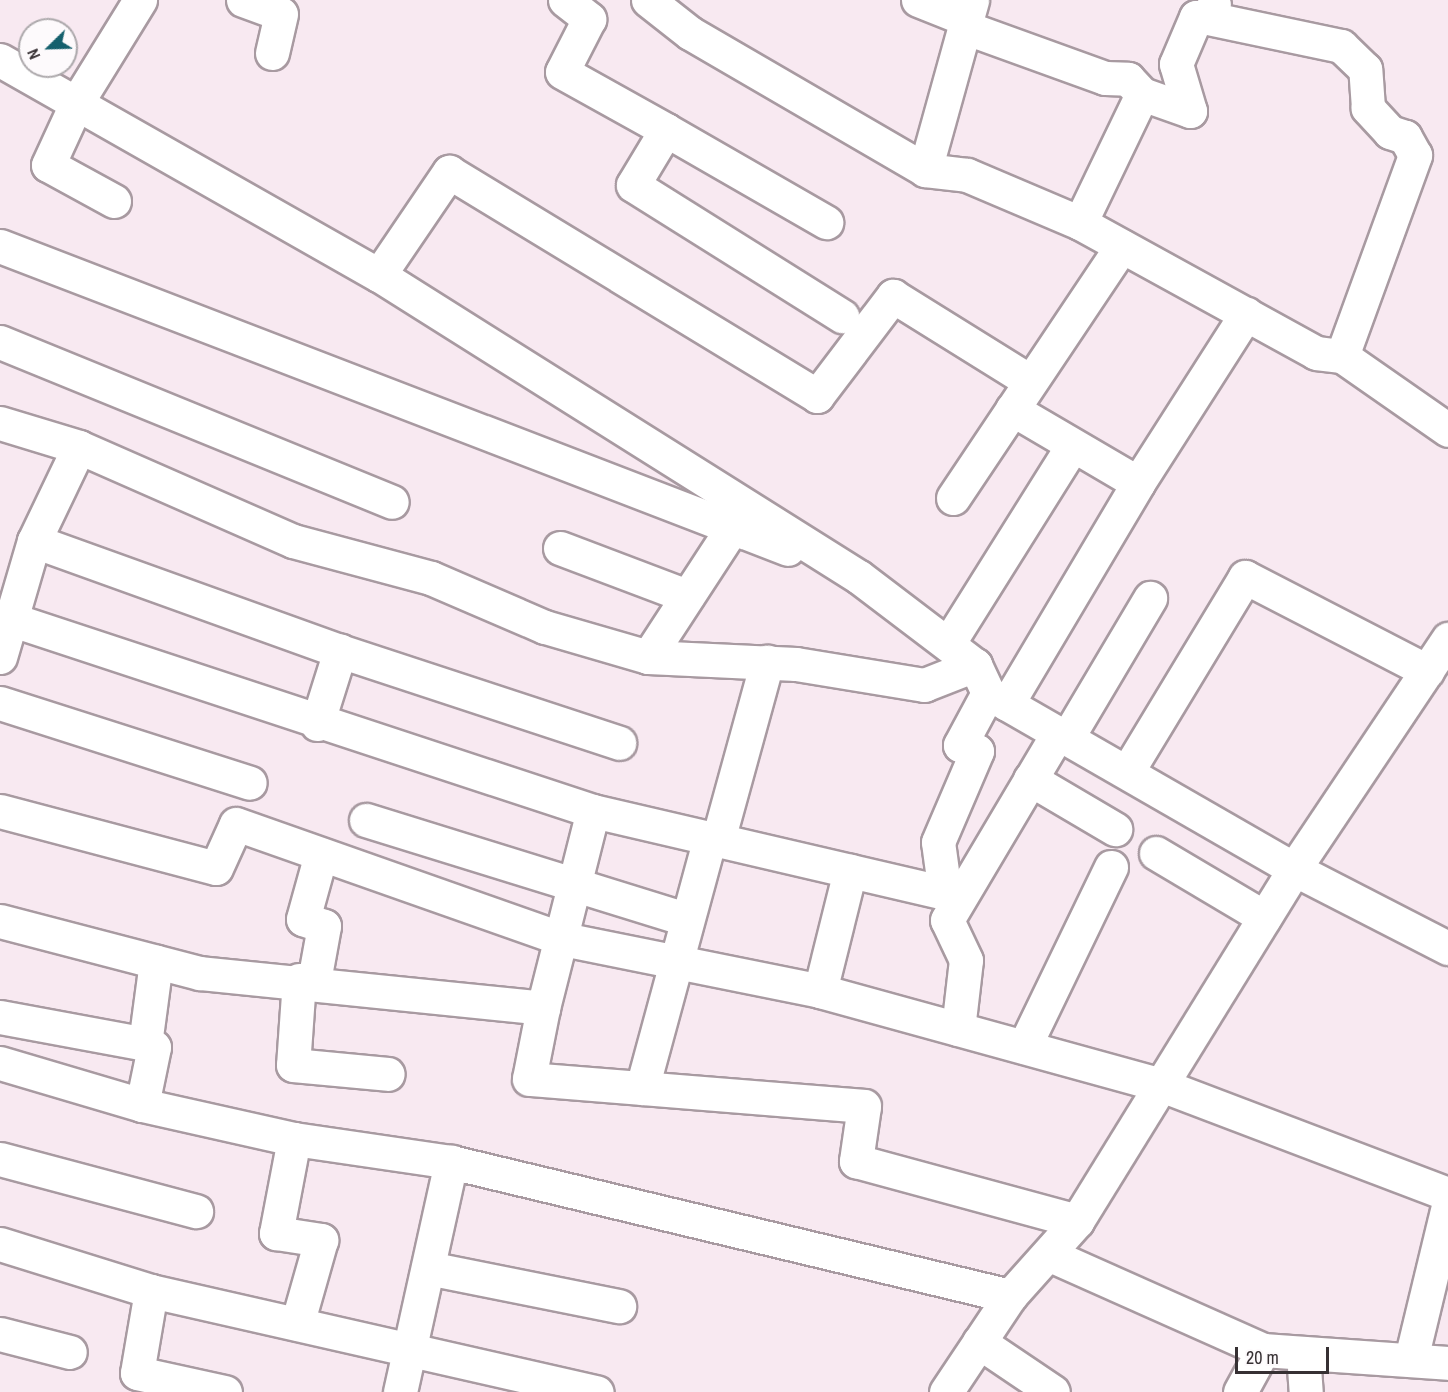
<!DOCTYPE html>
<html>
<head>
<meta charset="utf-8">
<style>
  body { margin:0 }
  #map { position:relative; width:1448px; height:1392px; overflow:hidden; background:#f8e9f1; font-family:"Archivo Narrow",sans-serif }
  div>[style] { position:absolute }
  .roads { filter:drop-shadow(2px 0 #a89aa1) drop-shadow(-2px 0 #a89aa1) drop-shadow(0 2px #a89aa1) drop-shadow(0 -2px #a89aa1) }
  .minor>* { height:33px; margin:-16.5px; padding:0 16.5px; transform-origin:16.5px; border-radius:16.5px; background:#fff }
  span { translate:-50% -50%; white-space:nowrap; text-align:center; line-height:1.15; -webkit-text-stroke:4.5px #fdfafc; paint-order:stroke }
  .north { position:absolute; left:18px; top:18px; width:60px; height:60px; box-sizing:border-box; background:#fdfafc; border:2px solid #ada9ac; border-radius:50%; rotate:247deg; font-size:16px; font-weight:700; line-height:24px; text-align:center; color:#363033 }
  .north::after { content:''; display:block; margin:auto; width:21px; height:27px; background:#15606d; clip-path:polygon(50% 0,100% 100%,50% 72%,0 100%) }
  .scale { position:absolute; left:1235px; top:1347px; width:94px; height:27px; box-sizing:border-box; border:3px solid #363033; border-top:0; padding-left:8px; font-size:18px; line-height:21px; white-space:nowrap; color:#363033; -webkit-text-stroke:4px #fdfafc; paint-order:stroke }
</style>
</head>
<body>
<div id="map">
  <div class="roads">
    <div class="minor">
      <i style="left:243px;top:0;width:40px;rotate:20.2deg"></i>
      <i style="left:281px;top:14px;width:40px;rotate:103deg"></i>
      <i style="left:565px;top:0;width:31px;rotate:38deg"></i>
      <i style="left:589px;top:19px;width:59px;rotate:117deg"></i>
      <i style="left:562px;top:72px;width:119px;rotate:29.1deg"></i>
      <i style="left:666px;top:130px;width:64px;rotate:121deg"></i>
      <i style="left:633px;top:185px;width:247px;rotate:32.1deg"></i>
      <i style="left:648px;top:0;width:53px;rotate:38.2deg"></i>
      <i style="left:690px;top:33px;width:272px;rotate:30.2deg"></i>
      <i style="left:925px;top:170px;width:42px;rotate:6.8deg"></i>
      <i style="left:967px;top:175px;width:123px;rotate:23deg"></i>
      <i style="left:1080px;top:223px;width:269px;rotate:28.8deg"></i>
      <i style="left:1316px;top:353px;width:26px;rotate:7deg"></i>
      <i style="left:1342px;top:356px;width:214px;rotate:-70deg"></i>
      <i style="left:1415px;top:155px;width:21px;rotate:-119deg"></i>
      <i style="left:1405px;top:137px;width:16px;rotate:-162deg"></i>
      <i style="left:1390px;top:132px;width:33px;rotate:-133deg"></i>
      <i style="left:1368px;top:108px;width:39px;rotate:-94deg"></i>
      <i style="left:1365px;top:69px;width:33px;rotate:-136deg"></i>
      <i style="left:1341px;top:46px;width:136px;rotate:-168.1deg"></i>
      <i style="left:918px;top:0;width:52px;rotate:21.6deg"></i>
      <i style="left:964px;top:27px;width:150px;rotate:19.9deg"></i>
      <i style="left:1105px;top:78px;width:23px;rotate:2deg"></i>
      <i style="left:1128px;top:79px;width:21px;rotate:47deg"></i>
      <i style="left:0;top:60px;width:436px;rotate:29.6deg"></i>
      <i style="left:379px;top:275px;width:567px;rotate:32.18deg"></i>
      <i style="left:859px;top:577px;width:146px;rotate:37.2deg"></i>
      <i style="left:975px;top:665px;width:31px;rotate:65deg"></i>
      <i style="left:988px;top:693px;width:353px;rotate:29.9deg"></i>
      <i style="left:1294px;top:869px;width:173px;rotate:27.2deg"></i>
      <i style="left:666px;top:130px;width:185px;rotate:29.9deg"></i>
      <i style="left:925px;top:170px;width:176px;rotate:-74.5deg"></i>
      <i style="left:114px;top:201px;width:75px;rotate:-151.4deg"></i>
      <i style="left:48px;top:165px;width:69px;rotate:-65.3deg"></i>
      <i style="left:77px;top:102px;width:120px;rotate:-58.3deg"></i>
      <i style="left:1080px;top:223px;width:143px;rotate:-64.3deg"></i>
      <i style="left:1142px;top:94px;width:51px;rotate:19.5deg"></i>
      <i style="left:1190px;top:111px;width:49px;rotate:-106.6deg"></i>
      <i style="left:1176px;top:64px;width:51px;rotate:-66.9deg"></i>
      <i style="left:1196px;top:17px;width:12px;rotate:5deg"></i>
      <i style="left:1208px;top:18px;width:15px;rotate:-67deg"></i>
      <i style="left:0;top:246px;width:844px;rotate:21.03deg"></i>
      <i style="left:379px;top:275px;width:125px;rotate:-55.8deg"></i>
      <i style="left:449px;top:172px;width:431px;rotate:31.3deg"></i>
      <i style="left:817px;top:396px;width:126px;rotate:-52.8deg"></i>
      <i style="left:893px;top:296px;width:159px;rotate:31.9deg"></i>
      <i style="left:0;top:342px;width:423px;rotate:22.2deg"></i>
      <i style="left:1342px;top:356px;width:129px;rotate:34.9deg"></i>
      <i style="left:0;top:423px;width:83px;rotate:16.9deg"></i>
      <i style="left:79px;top:447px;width:234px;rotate:23.7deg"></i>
      <i style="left:293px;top:541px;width:143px;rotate:15deg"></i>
      <i style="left:431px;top:578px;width:124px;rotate:23.3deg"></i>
      <i style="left:545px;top:627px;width:107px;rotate:16.2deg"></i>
      <i style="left:648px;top:657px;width:148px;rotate:2.7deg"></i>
      <i style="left:796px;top:664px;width:130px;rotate:9.3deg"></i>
      <i style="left:924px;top:685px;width:55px;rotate:-21.4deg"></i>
      <i style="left:1138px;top:483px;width:201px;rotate:-57.4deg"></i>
      <i style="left:953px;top:498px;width:303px;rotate:-56.2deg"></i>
      <i style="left:34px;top:541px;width:325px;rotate:19.8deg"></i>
      <i style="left:340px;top:651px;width:294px;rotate:18.2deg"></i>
      <i style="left:560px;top:548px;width:136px;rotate:20.7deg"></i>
      <i style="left:13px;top:620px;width:611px;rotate:18.23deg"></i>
      <i style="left:593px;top:811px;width:361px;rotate:13.1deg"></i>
      <i style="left:945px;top:893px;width:51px;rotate:-97.8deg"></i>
      <i style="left:938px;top:842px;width:99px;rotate:-66.8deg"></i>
      <i style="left:977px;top:751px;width:18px;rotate:-161deg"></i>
      <i style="left:960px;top:745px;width:59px;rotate:-61.7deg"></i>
      <i style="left:948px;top:644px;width:234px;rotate:-57.9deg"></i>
      <i style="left:0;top:657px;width:121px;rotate:-73.7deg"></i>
      <i style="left:34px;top:541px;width:104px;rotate:-64.4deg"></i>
      <i style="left:648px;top:657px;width:154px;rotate:-56.9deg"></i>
      <i style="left:0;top:703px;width:262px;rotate:17.7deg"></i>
      <i style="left:1007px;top:704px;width:257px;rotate:-59.3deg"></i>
      <i style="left:1138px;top:483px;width:146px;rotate:-149.6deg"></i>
      <i style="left:317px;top:724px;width:77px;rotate:-72.5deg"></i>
      <i style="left:1067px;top:738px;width:163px;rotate:-59.3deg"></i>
      <i style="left:1127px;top:772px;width:228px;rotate:-58.8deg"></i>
      <i style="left:1245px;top:577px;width:205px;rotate:27.3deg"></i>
      <i style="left:1030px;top:779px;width:99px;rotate:30.5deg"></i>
      <i style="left:0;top:811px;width:223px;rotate:14.8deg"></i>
      <i style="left:216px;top:868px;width:48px;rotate:-65.6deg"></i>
      <i style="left:236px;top:824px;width:347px;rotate:19.4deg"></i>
      <i style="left:563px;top:939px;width:262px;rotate:11.4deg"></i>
      <i style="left:820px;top:991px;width:354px;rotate:15.4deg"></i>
      <i style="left:1161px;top:1085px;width:307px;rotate:20.8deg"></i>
      <i style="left:366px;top:820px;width:334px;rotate:17.2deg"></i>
      <i style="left:718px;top:840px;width:185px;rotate:-74.6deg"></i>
      <i style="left:1156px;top:853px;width:126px;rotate:30.7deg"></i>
      <i style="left:0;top:921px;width:207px;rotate:14.6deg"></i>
      <i style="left:200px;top:973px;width:345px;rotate:5.8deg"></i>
      <i style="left:543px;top:1008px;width:72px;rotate:101.2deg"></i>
      <i style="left:529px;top:1079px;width:336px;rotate:4.6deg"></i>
      <i style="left:864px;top:1106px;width:56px;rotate:98.3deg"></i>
      <i style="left:856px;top:1161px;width:229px;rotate:15.2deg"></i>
      <i style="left:299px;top:980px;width:85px;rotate:94deg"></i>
      <i style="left:293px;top:1065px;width:95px;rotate:5.4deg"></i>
      <i style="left:314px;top:981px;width:56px;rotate:-79.7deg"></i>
      <i style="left:324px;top:926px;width:22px;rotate:-162deg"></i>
      <i style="left:303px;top:919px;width:67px;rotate:-74.5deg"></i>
      <i style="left:820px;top:991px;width:124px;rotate:-76deg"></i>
      <i style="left:543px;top:1008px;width:203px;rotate:-75.8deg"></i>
      <i style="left:0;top:1017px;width:147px;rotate:10.5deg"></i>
      <i style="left:958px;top:1029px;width:69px;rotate:-83.4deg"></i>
      <i style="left:966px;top:960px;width:44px;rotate:-115.4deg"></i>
      <i style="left:947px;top:920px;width:217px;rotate:-59.3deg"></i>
      <i style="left:1024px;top:1047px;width:200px;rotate:-64.2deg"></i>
      <i style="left:0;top:1063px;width:148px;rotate:16.5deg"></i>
      <i style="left:142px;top:1105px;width:156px;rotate:12.6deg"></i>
      <i style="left:294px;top:1139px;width:159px;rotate:8.3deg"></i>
      <i style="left:451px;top:1162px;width:575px;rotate:13.48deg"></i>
      <i style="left:642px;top:1088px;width:259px;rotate:-74.8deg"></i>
      <i style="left:142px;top:1105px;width:59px;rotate:-78.3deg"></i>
      <i style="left:154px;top:1047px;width:9px;rotate:-162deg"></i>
      <i style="left:145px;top:1044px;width:83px;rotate:-82.4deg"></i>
      <i style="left:294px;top:1139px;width:96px;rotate:100.8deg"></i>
      <i style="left:276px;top:1233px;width:46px;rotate:8.8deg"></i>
      <i style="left:321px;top:1240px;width:87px;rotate:105.9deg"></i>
      <i style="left:0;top:1159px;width:203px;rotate:14.9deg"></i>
      <i style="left:0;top:1244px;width:158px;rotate:17.3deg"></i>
      <i style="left:151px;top:1291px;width:457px;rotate:12.8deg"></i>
      <i style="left:1050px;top:1255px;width:233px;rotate:24deg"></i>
      <i style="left:1263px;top:1350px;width:185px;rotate:4deg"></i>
      <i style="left:428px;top:1268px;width:195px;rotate:11.3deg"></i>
      <i style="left:151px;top:1291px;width:83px;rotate:99.7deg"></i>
      <i style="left:137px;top:1373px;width:90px;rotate:12.2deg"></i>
      <i style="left:0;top:1334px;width:72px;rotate:14.4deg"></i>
      <i style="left:979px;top:1342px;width:89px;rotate:34deg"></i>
      <i style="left:1303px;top:1353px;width:39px;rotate:86deg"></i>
      <i style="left:1411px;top:1359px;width:157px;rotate:-76.4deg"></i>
      <i style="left:400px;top:1392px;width:236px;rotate:-77.5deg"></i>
      <i style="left:946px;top:1392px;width:115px;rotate:-56.3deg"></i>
      <i style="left:1010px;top:1296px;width:101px;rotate:-48.2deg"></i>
      <i style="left:1077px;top:1221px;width:414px;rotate:-58.3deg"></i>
      <i style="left:1294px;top:869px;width:277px;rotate:-56.2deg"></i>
      <i style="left:1240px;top:1392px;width:48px;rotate:-61.3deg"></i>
    </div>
  </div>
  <div class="north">N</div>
  <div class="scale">20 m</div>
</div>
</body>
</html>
